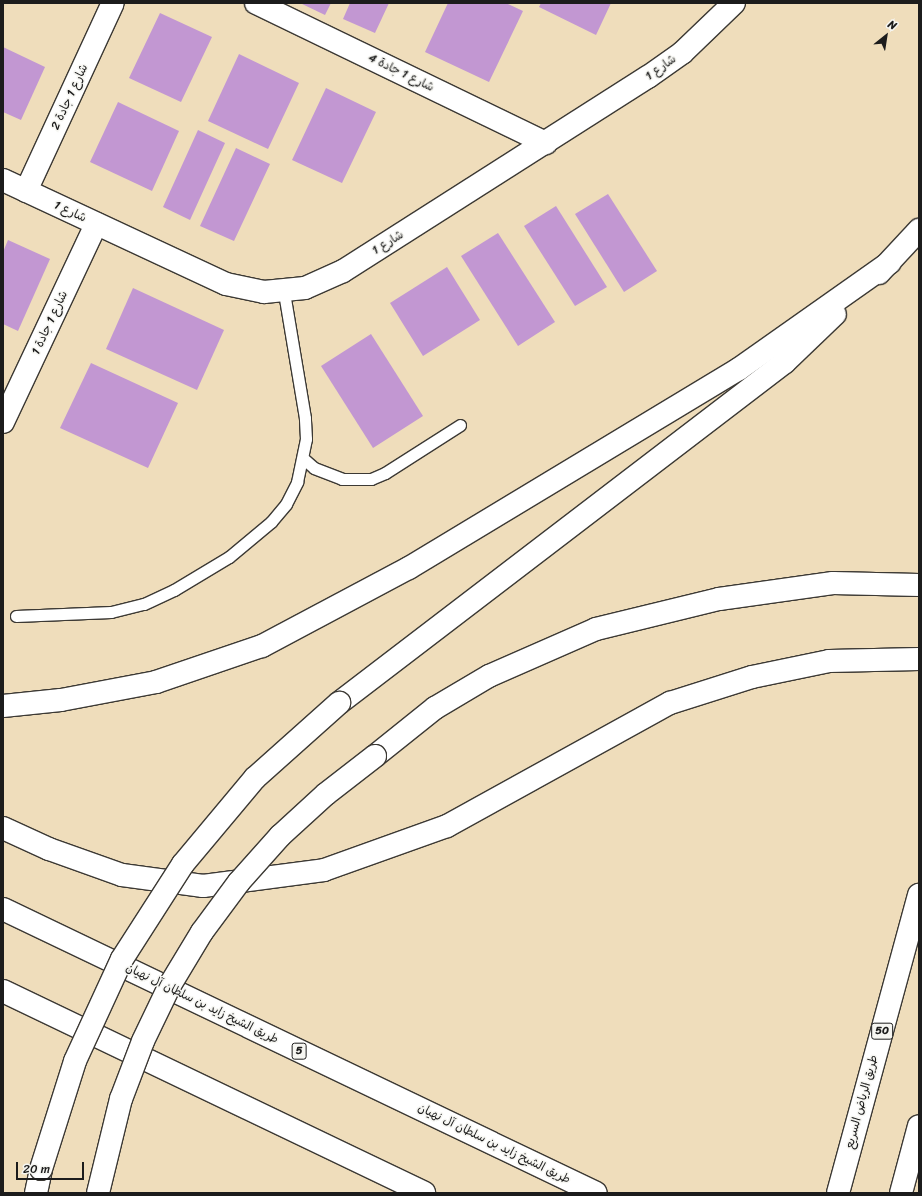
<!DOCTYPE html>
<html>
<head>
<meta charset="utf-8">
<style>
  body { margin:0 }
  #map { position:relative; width:922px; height:1196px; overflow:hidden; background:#efddbb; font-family:Sriracha,"Playpen Sans Arabic",sans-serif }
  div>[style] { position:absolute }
  .building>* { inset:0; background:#c297d2 }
  .roads { filter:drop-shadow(1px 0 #3c3934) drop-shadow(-1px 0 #3c3934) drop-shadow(0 1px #3c3934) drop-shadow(0 -1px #3c3934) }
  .lane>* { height:11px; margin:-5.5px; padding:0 5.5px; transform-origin:5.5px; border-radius:5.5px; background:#fff }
  .street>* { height:22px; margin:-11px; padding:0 11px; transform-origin:11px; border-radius:11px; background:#fff }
  .highway>* { height:22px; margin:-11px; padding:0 11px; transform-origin:11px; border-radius:11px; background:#fff }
  .bridges { filter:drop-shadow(1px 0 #3c3934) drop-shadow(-1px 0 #3c3934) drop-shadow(0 1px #3c3934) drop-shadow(0 -1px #3c3934) }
  .highway-bridge>* { height:22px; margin:-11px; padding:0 11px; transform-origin:11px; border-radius:11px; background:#fff }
  span { translate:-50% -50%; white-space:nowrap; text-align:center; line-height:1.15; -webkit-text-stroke:3px #f6f6f2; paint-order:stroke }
  .shield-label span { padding:1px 3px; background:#f6f6f2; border:1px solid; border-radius:3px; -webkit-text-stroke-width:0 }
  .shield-label { font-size:11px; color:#1c1c1c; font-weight:700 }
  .street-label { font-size:12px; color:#1c1c1c }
  .frame { position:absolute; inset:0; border:4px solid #1c1c1c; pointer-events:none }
  .north { position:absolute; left:866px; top:16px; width:40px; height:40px; -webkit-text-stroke:3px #f6f6f2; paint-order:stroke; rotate:30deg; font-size:11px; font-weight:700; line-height:16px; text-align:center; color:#1c1c1c }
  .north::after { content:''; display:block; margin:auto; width:14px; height:18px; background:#1c1c1c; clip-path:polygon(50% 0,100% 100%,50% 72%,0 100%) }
  .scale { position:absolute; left:16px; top:1162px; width:68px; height:18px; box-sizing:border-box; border:2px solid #1c1c1c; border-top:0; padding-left:5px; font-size:12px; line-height:14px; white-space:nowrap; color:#1c1c1c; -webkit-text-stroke:3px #f6f6f2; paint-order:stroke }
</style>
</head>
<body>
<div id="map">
  <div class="building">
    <i style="clip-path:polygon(300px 3px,331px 3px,325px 15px)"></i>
    <i style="clip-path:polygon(350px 3px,389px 3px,375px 33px,343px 19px)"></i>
    <i style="clip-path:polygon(448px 3px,506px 3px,523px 11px,489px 82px,425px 52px)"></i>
    <i style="clip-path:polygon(541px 3px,611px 3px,596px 35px,539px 7px)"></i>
    <i style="clip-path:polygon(160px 13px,212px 37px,181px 102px,129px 78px)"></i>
    <i style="clip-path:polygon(3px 47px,45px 67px,21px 120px,3px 112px)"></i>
    <i style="clip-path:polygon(239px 54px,299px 83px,268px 149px,208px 121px)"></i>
    <i style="clip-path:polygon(326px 88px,376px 112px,342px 183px,292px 160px)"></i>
    <i style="clip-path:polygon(118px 102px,179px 131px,152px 191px,90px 162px)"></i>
    <i style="clip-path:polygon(198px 130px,225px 143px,190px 220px,163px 207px)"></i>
    <i style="clip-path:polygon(236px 148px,270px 164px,234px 241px,200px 226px)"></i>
    <i style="clip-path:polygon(608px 194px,657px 271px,624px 292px,575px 214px)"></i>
    <i style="clip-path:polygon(556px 206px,607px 287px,575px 306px,524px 226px)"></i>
    <i style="clip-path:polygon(498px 233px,555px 322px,518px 346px,461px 256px)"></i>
    <i style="clip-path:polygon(8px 240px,50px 259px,18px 331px,3px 324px,3px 252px)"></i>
    <i style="clip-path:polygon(447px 267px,480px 320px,423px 356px,390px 303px)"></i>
    <i style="clip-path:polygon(133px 288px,224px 330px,197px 390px,106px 349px)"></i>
    <i style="clip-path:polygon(371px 334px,423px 416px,373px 448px,321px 366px)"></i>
    <i style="clip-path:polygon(91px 363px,178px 403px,148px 468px,60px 428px)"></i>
  </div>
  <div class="roads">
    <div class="lane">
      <i style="left:304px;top:459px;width:13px;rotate:42deg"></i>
      <i style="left:314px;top:468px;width:30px;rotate:21deg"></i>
      <i style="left:342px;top:479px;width:29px"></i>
      <i style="left:371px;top:479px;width:15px;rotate:-23deg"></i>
      <i style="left:385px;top:473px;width:89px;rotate:-32.6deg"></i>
      <i style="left:16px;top:616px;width:95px;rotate:-2.4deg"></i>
      <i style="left:111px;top:612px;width:34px;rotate:-14deg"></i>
      <i style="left:144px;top:604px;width:33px;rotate:-25deg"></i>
      <i style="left:174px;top:590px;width:64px;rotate:-31deg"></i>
      <i style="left:229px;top:557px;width:55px;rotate:-39.8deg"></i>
      <i style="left:271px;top:522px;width:23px;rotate:-50deg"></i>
      <i style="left:286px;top:504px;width:25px;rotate:-63deg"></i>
      <i style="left:297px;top:482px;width:44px;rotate:-78.2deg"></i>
      <i style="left:306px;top:439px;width:21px;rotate:-93deg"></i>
      <i style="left:305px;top:418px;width:128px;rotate:-99.5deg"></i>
    </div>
    <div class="street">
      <i style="left:256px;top:3px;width:322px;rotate:25.8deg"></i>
      <i style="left:3px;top:180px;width:246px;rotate:25deg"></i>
      <i style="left:226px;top:284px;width:39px;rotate:12deg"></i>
      <i style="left:264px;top:292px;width:41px;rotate:-5.6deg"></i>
      <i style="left:305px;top:288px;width:42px;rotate:-24.1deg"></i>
      <i style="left:343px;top:271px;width:361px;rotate:-32.5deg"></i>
      <i style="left:648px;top:77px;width:42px;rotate:-35.2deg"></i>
      <i style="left:682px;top:53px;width:72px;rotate:-43.9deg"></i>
      <i style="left:26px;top:191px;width:207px;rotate:-65.2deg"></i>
      <i style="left:3px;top:422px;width:219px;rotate:-64.8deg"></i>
    </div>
    <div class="highway">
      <i style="left:879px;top:273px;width:59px;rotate:-47.1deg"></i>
      <i style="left:339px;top:703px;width:561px;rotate:-37.4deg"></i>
      <i style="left:785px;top:362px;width:69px;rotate:-43.8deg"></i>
      <i style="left:3px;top:706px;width:58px;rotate:-5.9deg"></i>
      <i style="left:61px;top:700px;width:97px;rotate:-10.7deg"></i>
      <i style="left:156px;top:682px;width:112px;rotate:-18.8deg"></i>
      <i style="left:262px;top:646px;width:166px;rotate:-28deg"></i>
      <i style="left:409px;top:568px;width:385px;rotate:-31.1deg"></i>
      <i style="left:739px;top:369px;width:184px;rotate:-35.2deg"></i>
      <i style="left:375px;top:756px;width:77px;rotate:-38.7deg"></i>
      <i style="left:435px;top:708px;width:63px;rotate:-30.7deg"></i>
      <i style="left:489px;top:676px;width:117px;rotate:-23.7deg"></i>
      <i style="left:596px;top:629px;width:127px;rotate:-13.7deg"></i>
      <i style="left:719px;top:599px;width:115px;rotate:-8deg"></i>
      <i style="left:833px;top:583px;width:86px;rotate:1.3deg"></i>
      <i style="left:3px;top:828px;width:51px;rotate:24.5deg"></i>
      <i style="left:49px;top:849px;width:77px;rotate:19.6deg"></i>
      <i style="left:122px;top:875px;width:82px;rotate:7.7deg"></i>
      <i style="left:203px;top:886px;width:122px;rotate:-7.5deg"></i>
      <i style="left:324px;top:870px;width:131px;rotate:-19.7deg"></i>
      <i style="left:447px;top:826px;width:255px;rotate:-28.9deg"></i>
      <i style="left:670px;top:703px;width:86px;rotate:-17.6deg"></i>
      <i style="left:752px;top:677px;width:79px;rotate:-11.7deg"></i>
      <i style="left:829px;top:661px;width:90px;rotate:-1.3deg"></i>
      <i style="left:3px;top:909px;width:657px;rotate:25.59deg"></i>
      <i style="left:3px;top:991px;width:467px;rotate:25.6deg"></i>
      <i style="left:36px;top:1193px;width:25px;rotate:-78deg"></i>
      <i style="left:838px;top:1193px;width:309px;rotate:-74.8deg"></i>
      <i style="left:901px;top:1193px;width:69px;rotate:-75deg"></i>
    </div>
  </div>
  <div class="bridges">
    <div class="highway-bridge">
      <i style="left:41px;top:1169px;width:113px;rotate:-72.5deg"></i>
      <i style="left:75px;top:1061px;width:112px;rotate:-65.3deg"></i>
      <i style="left:122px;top:959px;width:113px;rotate:-57.3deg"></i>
      <i style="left:183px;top:864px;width:112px;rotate:-50.1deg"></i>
      <i style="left:255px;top:778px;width:113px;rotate:-41.8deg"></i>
      <i style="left:98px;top:1193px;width:97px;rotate:-76.3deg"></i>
      <i style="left:121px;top:1099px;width:62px;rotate:-69.2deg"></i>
      <i style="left:143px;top:1041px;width:62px;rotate:-64.3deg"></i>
      <i style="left:170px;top:985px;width:62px;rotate:-58.9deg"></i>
      <i style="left:202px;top:932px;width:62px;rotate:-53.5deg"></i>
      <i style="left:239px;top:882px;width:62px;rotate:-48.3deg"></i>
      <i style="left:280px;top:836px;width:62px;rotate:-42.4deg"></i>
      <i style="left:326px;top:794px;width:62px;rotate:-37.8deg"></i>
    </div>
  </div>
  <div class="shield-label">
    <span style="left:882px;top:1031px">50</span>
    <span style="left:299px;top:1051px">5</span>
  </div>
  <div class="street-label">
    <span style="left:661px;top:68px;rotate:-36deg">شارع 1</span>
    <span style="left:401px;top:73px;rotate:26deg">شارع 1 جادة 4</span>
    <span style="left:70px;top:97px;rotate:-65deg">شارع 1 جادة 2</span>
    <span style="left:70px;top:212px;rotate:25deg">شارع 1</span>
    <span style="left:388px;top:243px;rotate:-32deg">شارع 1</span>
    <span style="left:50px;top:323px;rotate:-65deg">شارع 1 جادة 1</span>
    <span style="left:202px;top:1004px;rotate:26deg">طريق الشيخ زايد بن سلطان آل نهيان</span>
    <span style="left:862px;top:1102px;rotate:-75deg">طريق الرياض السريع</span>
    <span style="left:494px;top:1144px;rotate:26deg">طريق الشيخ زايد بن سلطان آل نهيان</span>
  </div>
  <div class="frame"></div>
  <div class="north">N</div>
  <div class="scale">20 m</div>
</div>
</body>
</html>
